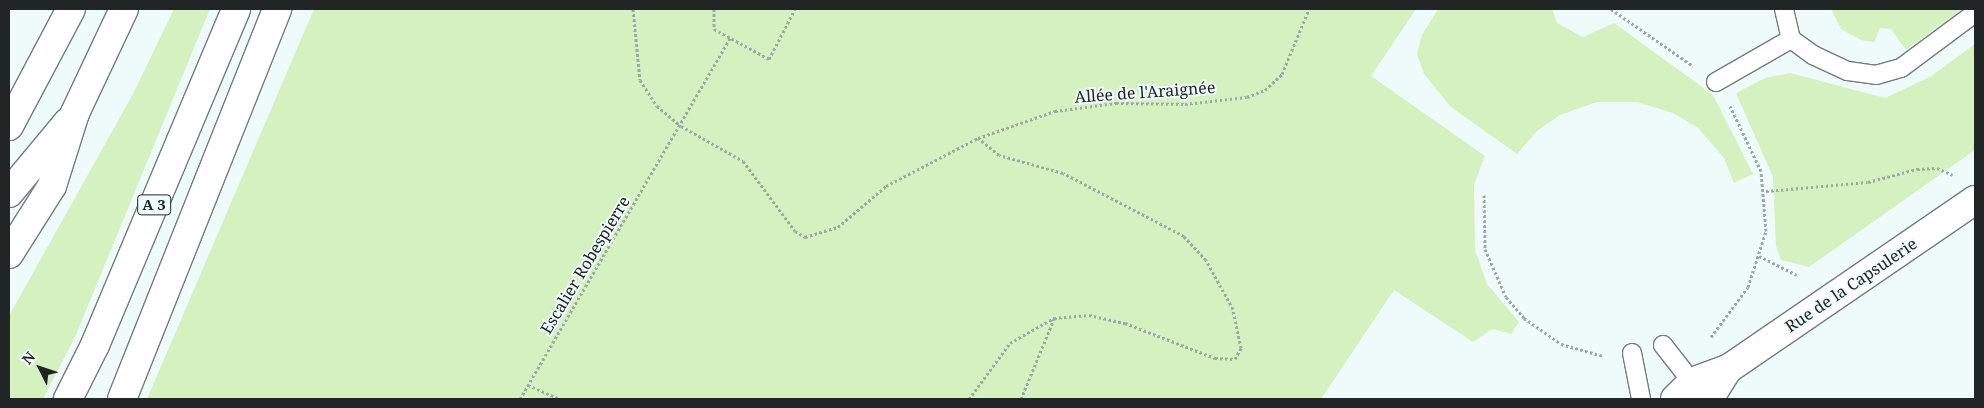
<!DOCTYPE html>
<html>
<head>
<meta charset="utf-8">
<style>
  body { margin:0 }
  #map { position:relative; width:1984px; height:408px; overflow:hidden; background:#effbfa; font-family:"Noto Serif",serif }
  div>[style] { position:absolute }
  .green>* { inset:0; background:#d5f1bf }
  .path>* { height:3px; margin-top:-1.5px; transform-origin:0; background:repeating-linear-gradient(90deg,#9fa8a8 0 2.5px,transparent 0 5px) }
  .roads { filter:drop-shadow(1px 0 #727d7c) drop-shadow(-1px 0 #727d7c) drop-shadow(0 1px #727d7c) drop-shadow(0 -1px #727d7c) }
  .service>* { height:18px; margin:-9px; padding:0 9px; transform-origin:9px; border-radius:9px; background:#fff }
  .minor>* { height:28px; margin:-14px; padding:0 14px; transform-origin:14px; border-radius:14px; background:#fff }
  .motorway>* { height:28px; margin:-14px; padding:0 14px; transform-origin:14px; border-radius:14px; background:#fff }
  span { translate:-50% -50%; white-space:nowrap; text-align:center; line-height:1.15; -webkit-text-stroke:4px #effbfa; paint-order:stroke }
  .shield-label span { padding:1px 4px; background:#effbfa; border:1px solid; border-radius:4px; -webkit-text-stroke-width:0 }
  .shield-label { font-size:15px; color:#212525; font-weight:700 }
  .street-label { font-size:16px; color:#212525 }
  .frame { position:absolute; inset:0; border:10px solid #212525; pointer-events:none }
  .north { position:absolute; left:15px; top:343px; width:50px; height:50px; -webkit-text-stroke:4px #effbfa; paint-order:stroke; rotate:311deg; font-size:14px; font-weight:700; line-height:20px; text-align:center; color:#212525 }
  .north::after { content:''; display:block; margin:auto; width:18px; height:22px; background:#212525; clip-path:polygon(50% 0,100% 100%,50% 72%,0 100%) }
</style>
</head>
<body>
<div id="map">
  <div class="green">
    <i style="clip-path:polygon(174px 9px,210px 9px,76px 335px,43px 399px,9px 399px,9px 316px,134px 92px)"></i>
    <i style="clip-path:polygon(314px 9px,1416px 9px,1371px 76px,1485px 156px,1474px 185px,1475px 250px,1487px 284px,1519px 322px,1511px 334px,1492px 329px,1473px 342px,1394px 290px,1321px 399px,147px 399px)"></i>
    <i style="clip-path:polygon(1438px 9px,1552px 9px,1557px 23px,1583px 37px,1614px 23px,1713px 95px,1753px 174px,1734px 183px,1724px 158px,1698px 128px,1673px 113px,1636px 102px,1597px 102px,1560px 115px,1537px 131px,1517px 154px,1451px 107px,1424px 74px,1417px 54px,1422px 35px)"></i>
    <i style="clip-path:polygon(1831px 9px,1962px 9px,1906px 50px,1891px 29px,1880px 28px,1874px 42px,1861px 40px,1841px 29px)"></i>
    <i style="clip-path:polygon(1975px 44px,1975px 150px,1809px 267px,1781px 260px,1776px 246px,1773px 177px,1736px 93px,1765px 78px,1790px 73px,1885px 98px,1930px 77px)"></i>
  </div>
  <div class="path">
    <i style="left:633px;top:9px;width:71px;rotate:84.4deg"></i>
    <i style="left:640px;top:80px;width:31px;rotate:57deg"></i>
    <i style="left:657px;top:106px;width:31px;rotate:40deg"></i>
    <i style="left:681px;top:126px;width:71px;rotate:29.4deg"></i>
    <i style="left:743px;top:161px;width:87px;rotate:53.4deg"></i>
    <i style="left:795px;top:231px;width:12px;rotate:31deg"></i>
    <i style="left:805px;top:237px;width:34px;rotate:-17deg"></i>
    <i style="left:838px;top:227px;width:63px;rotate:-40.5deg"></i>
    <i style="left:886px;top:186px;width:104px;rotate:-27.6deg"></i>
    <i style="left:978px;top:138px;width:82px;rotate:-19.3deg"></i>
    <i style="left:1055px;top:111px;width:62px;rotate:-7.5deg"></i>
    <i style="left:1116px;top:103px;width:69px;rotate:0.8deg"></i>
    <i style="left:1185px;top:104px;width:62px;rotate:-6.4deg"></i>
    <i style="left:1247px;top:97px;width:19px;rotate:-21deg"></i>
    <i style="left:1265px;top:90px;width:23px;rotate:-43deg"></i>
    <i style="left:1282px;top:74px;width:70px;rotate:-67.4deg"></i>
    <i style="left:714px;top:9px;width:20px;rotate:90deg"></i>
    <i style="left:714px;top:29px;width:63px;rotate:28.6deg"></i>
    <i style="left:769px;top:59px;width:56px;rotate:-62.5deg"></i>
    <i style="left:1611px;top:9px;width:100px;rotate:34.8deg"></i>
    <i style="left:1766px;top:191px;width:102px;rotate:-5deg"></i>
    <i style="left:1868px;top:182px;width:51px;rotate:-14.9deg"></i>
    <i style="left:1917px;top:169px;width:20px;rotate:-3deg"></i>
    <i style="left:1937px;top:168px;width:17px;rotate:24deg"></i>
    <i style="left:1484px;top:195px;width:54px;rotate:88.9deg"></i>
    <i style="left:1485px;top:249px;width:52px;rotate:66.4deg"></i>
    <i style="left:1506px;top:297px;width:28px;rotate:49deg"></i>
    <i style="left:1524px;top:318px;width:45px;rotate:35.1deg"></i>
    <i style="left:1561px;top:344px;width:44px;rotate:15.9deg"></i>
    <i style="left:1759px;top:256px;width:42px;rotate:26.6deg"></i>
    <i style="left:1711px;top:337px;width:62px;rotate:-53.5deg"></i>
    <i style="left:1748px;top:287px;width:59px;rotate:-72.2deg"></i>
    <i style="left:1766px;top:231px;width:60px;rotate:-94.8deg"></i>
    <i style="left:1761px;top:171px;width:72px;rotate:-115.5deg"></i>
    <i style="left:528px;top:385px;width:35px;rotate:24deg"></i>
    <i style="left:520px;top:399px;width:418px;rotate:-59.8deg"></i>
    <i style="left:969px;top:399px;width:69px;rotate:-53.8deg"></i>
    <i style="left:1010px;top:343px;width:51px;rotate:-29.6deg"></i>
    <i style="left:1054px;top:318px;width:35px;rotate:-5deg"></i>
    <i style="left:1089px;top:315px;width:37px;rotate:13deg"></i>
    <i style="left:1125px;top:323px;width:97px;rotate:21.3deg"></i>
    <i style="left:1215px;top:358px;width:20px;rotate:3deg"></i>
    <i style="left:1235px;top:359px;width:13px;rotate:-61deg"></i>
    <i style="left:1241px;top:348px;width:40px;rotate:-102deg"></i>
    <i style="left:1233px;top:309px;width:56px;rotate:-118.9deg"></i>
    <i style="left:1206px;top:260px;width:33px;rotate:-133deg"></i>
    <i style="left:1184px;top:236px;width:136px;rotate:-152.5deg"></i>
    <i style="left:1063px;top:173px;width:66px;rotate:-164.3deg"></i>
    <i style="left:999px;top:155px;width:27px;rotate:-141deg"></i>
    <i style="left:1021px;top:399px;width:87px;rotate:-67.6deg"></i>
  </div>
  <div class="roads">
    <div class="service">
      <i style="left:1784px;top:9px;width:31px;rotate:77deg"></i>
      <i style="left:1791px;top:39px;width:27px;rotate:36deg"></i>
      <i style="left:1813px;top:55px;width:38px;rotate:25deg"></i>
      <i style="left:1848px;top:71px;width:28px;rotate:8deg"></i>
      <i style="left:1876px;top:75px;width:26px;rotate:-16deg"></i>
      <i style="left:1901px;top:68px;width:92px;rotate:-36.6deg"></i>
      <i style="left:1716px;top:82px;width:86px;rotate:-29.8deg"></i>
      <i style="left:1663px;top:345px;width:47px;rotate:51.9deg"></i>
      <i style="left:1632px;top:353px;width:47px;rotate:78.9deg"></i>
    </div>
    <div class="minor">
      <i style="left:1675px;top:399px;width:24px;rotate:-45deg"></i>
      <i style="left:1692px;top:382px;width:38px;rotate:-20deg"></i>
      <i style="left:1728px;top:369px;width:299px;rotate:-34.4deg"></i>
      <i style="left:1709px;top:399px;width:36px;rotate:-58deg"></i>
    </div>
    <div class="motorway">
      <i style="left:9px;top:126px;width:132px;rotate:-62.1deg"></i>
      <i style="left:9px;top:193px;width:92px;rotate:-50.3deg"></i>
      <i style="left:9px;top:254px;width:80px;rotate:-57.7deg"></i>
      <i style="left:52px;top:186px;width:77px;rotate:-72.5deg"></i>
      <i style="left:75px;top:113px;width:115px;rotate:-64.8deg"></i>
      <i style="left:68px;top:399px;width:60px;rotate:-63.4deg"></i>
      <i style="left:95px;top:345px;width:364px;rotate:-67.2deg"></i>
      <i style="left:122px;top:399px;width:420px;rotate:-68.3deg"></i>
    </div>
  </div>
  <div class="shield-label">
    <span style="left:154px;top:205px">A 3</span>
  </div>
  <div class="street-label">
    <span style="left:1145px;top:92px;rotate:-4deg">Allée de l'Araignée</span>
    <span style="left:585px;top:265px;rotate:-59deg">Escalier Robespierre</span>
    <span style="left:1851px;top:285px;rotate:-34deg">Rue de la Capsulerie</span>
  </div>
  <div class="frame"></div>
  <div class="north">N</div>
</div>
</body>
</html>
